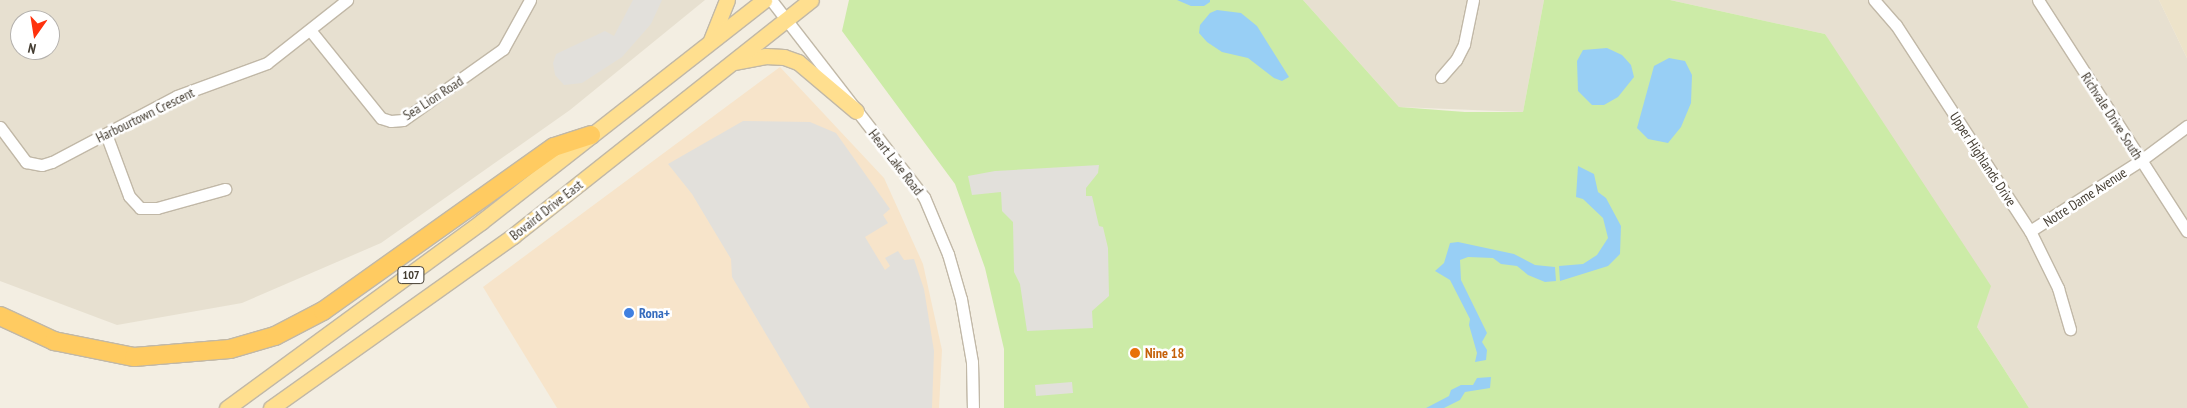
<!DOCTYPE html>
<html>
<head>
<meta charset="utf-8">
<style>
  body { margin:0 }
  #map { position:relative; width:2187px; height:408px; overflow:hidden; background:#f3eee2; font-family:"PT Sans Narrow",sans-serif }
  div>[style] { position:absolute }
  .residential>* { inset:0; background:#e7e0d0 }
  .commercial>* { inset:0; background:#f7e4ca }
  .education>* { inset:0; background:#ede3ca }
  .green>* { inset:0; background:#cceba7 }
  .parking>* { inset:0; background:#e2e0db }
  .water>* { inset:0; background:#98cff5 }
  .roads { filter:drop-shadow(1px 0 #c1b8a7) drop-shadow(-1px 0 #c1b8a7) drop-shadow(0 1px #c1b8a7) drop-shadow(0 -1px #c1b8a7) }
  .minor>* { height:11px; margin:-5.5px; padding:0 5.5px; transform-origin:5.5px; border-radius:5.5px; background:#fff }
  .major>* { height:15px; margin:-7.5px; padding:0 7.5px; transform-origin:7.5px; border-radius:7.5px; background:#ffdf8f }
  .highway>* { height:18px; margin:-9px; padding:0 9px; transform-origin:9px; border-radius:9px; background:#ffcb61 }
  .dots>* { width:14px; height:14px; translate:-50% -50%; box-sizing:border-box; border:2px solid #fff; border-radius:50% }
  span { translate:-50% -50%; white-space:nowrap; text-align:center; line-height:1.15; -webkit-text-stroke:5px #fff; paint-order:stroke }
  .shield-label span { padding:1px 4px; background:#fff; border:1px solid; border-radius:4px; -webkit-text-stroke-width:0 }
  .shield-label { font-size:12px; color:#443d32; font-weight:700 }
  .street-label { font-size:14px; color:#443d32 }
  .shop-label { font-size:14px; color:#366cbe; font-weight:700 }
  .left { translate:0 -50%; text-align:left }
  .food-label { font-size:14px; color:#c56008; font-weight:700 }
  .north { position:absolute; left:10px; top:10px; width:50px; height:50px; box-sizing:border-box; background:#fff; border:1px solid #b4b1ad; border-radius:50%; rotate:193deg; font-size:14px; font-weight:700; line-height:20px; text-align:center; color:#443d32 }
  .north::after { content:''; display:block; margin:auto; width:18px; height:22px; background:#ff320d; clip-path:polygon(50% 0,100% 100%,50% 72%,0 100%) }
</style>
</head>
<body>
<div id="map">
  <div class="residential">
    <i style="clip-path:polygon(evenodd,0 0,705px 0,570px 110px,381px 243px,242px 303px,117px 325px,0 281px,0 0,20px 20px,50px 20px,50px 50px,20px 50px,20px 20px)"></i>
    <i style="clip-path:polygon(1303px 0,1544px 0,1523px 112px,1399px 107px)"></i>
    <i style="clip-path:polygon(1670px 0,2159px 0,2187px 58px,2187px 408px,2029px 408px,1977px 327px,1825px 34px)"></i>
  </div>
  <div class="commercial">
    <i style="clip-path:polygon(780px 67px,884px 178px,923px 264px,942px 350px,939px 408px,557px 408px,483px 287px)"></i>
  </div>
  <div class="education">
    <i style="clip-path:polygon(2159px 0,2187px 0,2187px 58px)"></i>
  </div>
  <div class="green">
    <i style="clip-path:polygon(849px 0,1303px 0,1399px 107px,1465px 112px,1523px 112px,1544px 0,1670px 0,1825px 34px,1991px 286px,1977px 327px,2029px 408px,1004px 408px,1004px 349px,985px 268px,955px 184px,842px 31px)"></i>
  </div>
  <div class="parking">
    <i style="clip-path:polygon(633px 0,662px 0,651px 24px,622px 57px,582px 83px,564px 85px,555px 75px,553px 63px,556px 54px,605px 31px,614px 36px)"></i>
    <i style="clip-path:polygon(743px 121px,810px 122px,836px 133px,890px 209px,883px 215px,888px 223px,865px 237px,885px 270px,890px 266px,885px 258px,898px 251px,904px 260px,914px 259px,924px 289px,934px 351px,932px 408px,810px 408px,732px 277px,731px 259px,692px 194px,668px 164px)"></i>
    <i style="clip-path:polygon(1099px 165px,1098px 173px,1086px 188px,1086px 196px,1092px 196px,1099px 226px,1103px 227px,1108px 248px,1109px 296px,1092px 311px,1093px 328px,1027px 331px,1020px 284px,1014px 272px,1013px 222px,1002px 211px,1001px 192px,972px 195px,968px 176px,995px 171px)"></i>
    <i style="clip-path:polygon(1072px 382px,1073px 393px,1036px 396px,1035px 385px)"></i>
  </div>
  <div class="water">
    <i style="clip-path:polygon(1177px 0,1210px 0,1210px 2px,1204px 6px,1191px 6px)"></i>
    <i style="clip-path:polygon(1217px 10px,1241px 13px,1257px 26px,1289px 77px,1282px 81px,1274px 78px,1248px 58px,1222px 52px,1207px 42px,1199px 33px,1200px 25px,1210px 13px)"></i>
    <i style="clip-path:polygon(1607px 48px,1622px 55px,1631px 65px,1634px 77px,1618px 97px,1604px 105px,1592px 105px,1578px 91px,1577px 61px,1583px 50px)"></i>
    <i style="clip-path:polygon(1669px 58px,1685px 61px,1692px 75px,1691px 103px,1681px 127px,1668px 143px,1648px 139px,1637px 128px,1654px 66px)"></i>
    <i style="clip-path:polygon(1578px 166px,1594px 174px,1598px 192px,1606px 198px,1621px 226px,1620px 254px,1608px 266px,1560px 281px,1559px 266px,1583px 264px,1597px 255px,1608px 238px,1603px 218px,1583px 199px,1576px 197px)"></i>
    <i style="clip-path:polygon(1458px 242px,1514px 254px,1535px 265px,1555px 267px,1556px 281px,1545px 282px,1528px 275px,1517px 266px,1501px 264px,1493px 258px,1468px 257px,1460px 260px,1461px 280px,1487px 333px,1482px 342px,1487px 350px,1486px 360px,1475px 362px,1477px 353px,1469px 325px,1470px 319px,1450px 280px,1435px 271px,1444px 263px,1450px 243px)"></i>
    <i style="clip-path:polygon(1491px 377px,1490px 388px,1465px 392px,1460px 400px,1444px 408px,1426px 408px,1449px 396px,1451px 390px,1461px 385px,1473px 385px,1477px 378px)"></i>
  </div>
  <div class="roads">
    <div class="minor">
      <i style="left:771px;top:0;width:249px;rotate:52.2deg"></i>
      <i style="left:924px;top:197px;width:62px;rotate:67.2deg"></i>
      <i style="left:948px;top:254px;width:47px;rotate:73.9deg"></i>
      <i style="left:961px;top:299px;width:64px;rotate:80.1deg"></i>
      <i style="left:972px;top:362px;width:46px;rotate:88.8deg"></i>
      <i style="left:1874px;top:0;width:33px;rotate:49deg"></i>
      <i style="left:1896px;top:25px;width:246px;rotate:57deg"></i>
      <i style="left:2030px;top:231px;width:64px;rotate:63.8deg"></i>
      <i style="left:2058px;top:288px;width:43px;rotate:73.7deg"></i>
      <i style="left:2038px;top:0;width:275px;rotate:57.2deg"></i>
      <i style="left:310px;top:30px;width:113px;rotate:51.1deg"></i>
      <i style="left:381px;top:118px;width:10px;rotate:17deg"></i>
      <i style="left:391px;top:121px;width:12px;rotate:-5deg"></i>
      <i style="left:403px;top:120px;width:123px;rotate:-35.4deg"></i>
      <i style="left:503px;top:49px;width:56px;rotate:-61.1deg"></i>
      <i style="left:1441px;top:77px;width:23px;rotate:-49deg"></i>
      <i style="left:1456px;top:60px;width:18px;rotate:-63deg"></i>
      <i style="left:1464px;top:44px;width:45px;rotate:-78.4deg"></i>
      <i style="left:0;top:127px;width:44px;rotate:53.4deg"></i>
      <i style="left:26px;top:162px;width:16px;rotate:11deg"></i>
      <i style="left:42px;top:165px;width:10px;rotate:-17deg"></i>
      <i style="left:52px;top:162px;width:141px;rotate:-27.8deg"></i>
      <i style="left:177px;top:96px;width:96px;rotate:-20.1deg"></i>
      <i style="left:267px;top:63px;width:102px;rotate:-38.2deg"></i>
      <i style="left:106px;top:134px;width:66px;rotate:69.6deg"></i>
      <i style="left:129px;top:196px;width:16px;rotate:47deg"></i>
      <i style="left:140px;top:208px;width:17px"></i>
      <i style="left:157px;top:208px;width:71px;rotate:-15.6deg"></i>
      <i style="left:2030px;top:231px;width:130px;rotate:-32.5deg"></i>
      <i style="left:2140px;top:161px;width:59px;rotate:-36.7deg"></i>
    </div>
    <div class="major">
      <i style="left:711px;top:40px;width:43px;rotate:-68.2deg"></i>
      <i style="left:735px;top:62px;width:31px;rotate:-11deg"></i>
      <i style="left:765px;top:56px;width:19px;rotate:3deg"></i>
      <i style="left:784px;top:57px;width:15px;rotate:20deg"></i>
      <i style="left:798px;top:62px;width:76px;rotate:40.2deg"></i>
      <i style="left:227px;top:408px;width:315px;rotate:-36.2deg"></i>
      <i style="left:481px;top:222px;width:360px;rotate:-38.1deg"></i>
      <i style="left:271px;top:408px;width:297px;rotate:-35.4deg"></i>
      <i style="left:513px;top:236px;width:380px;rotate:-38.4deg"></i>
    </div>
    <div class="highway">
      <i style="left:0;top:316px;width:60px;rotate:24.8deg"></i>
      <i style="left:54px;top:341px;width:82px;rotate:11.3deg"></i>
      <i style="left:134px;top:357px;width:96px;rotate:-4.8deg"></i>
      <i style="left:230px;top:349px;width:47px;rotate:-16.1deg"></i>
      <i style="left:275px;top:336px;width:54px;rotate:-27.5deg"></i>
      <i style="left:323px;top:311px;width:283px;rotate:-35.4deg"></i>
      <i style="left:554px;top:147px;width:39px;rotate:-18deg"></i>
    </div>
  </div>
  <div class="dots">
    <i style="left:629px;top:313px;background:#3f7fe0"></i>
    <i style="left:1135px;top:353px;background:#e8710a"></i>
  </div>
  <div class="shield-label">
    <span style="left:411px;top:275px">107</span>
  </div>
  <div class="street-label">
    <span style="left:433px;top:98px;rotate:-33deg">Sea Lion Road</span>
    <span style="left:145px;top:115px;rotate:-26deg">Harbourtown Crescent</span>
    <span style="left:2112px;top:116px;rotate:57deg">Richvale Drive South</span>
    <span style="left:1983px;top:159px;rotate:57deg">Upper Highlands Drive</span>
    <span style="left:896px;top:162px;rotate:52deg">Heart Lake Road</span>
    <span style="left:2085px;top:197px;rotate:-33deg">Notre Dame Avenue</span>
    <span style="left:546px;top:210px;rotate:-38deg">Bovaird Drive East</span>
  </div>
  <div class="shop-label">
    <span class="left" style="left:639px;top:313px">Rona+</span>
  </div>
  <div class="food-label">
    <span class="left" style="left:1145px;top:353px">Nine 18</span>
  </div>
  <div class="north">N</div>
</div>
</body>
</html>
